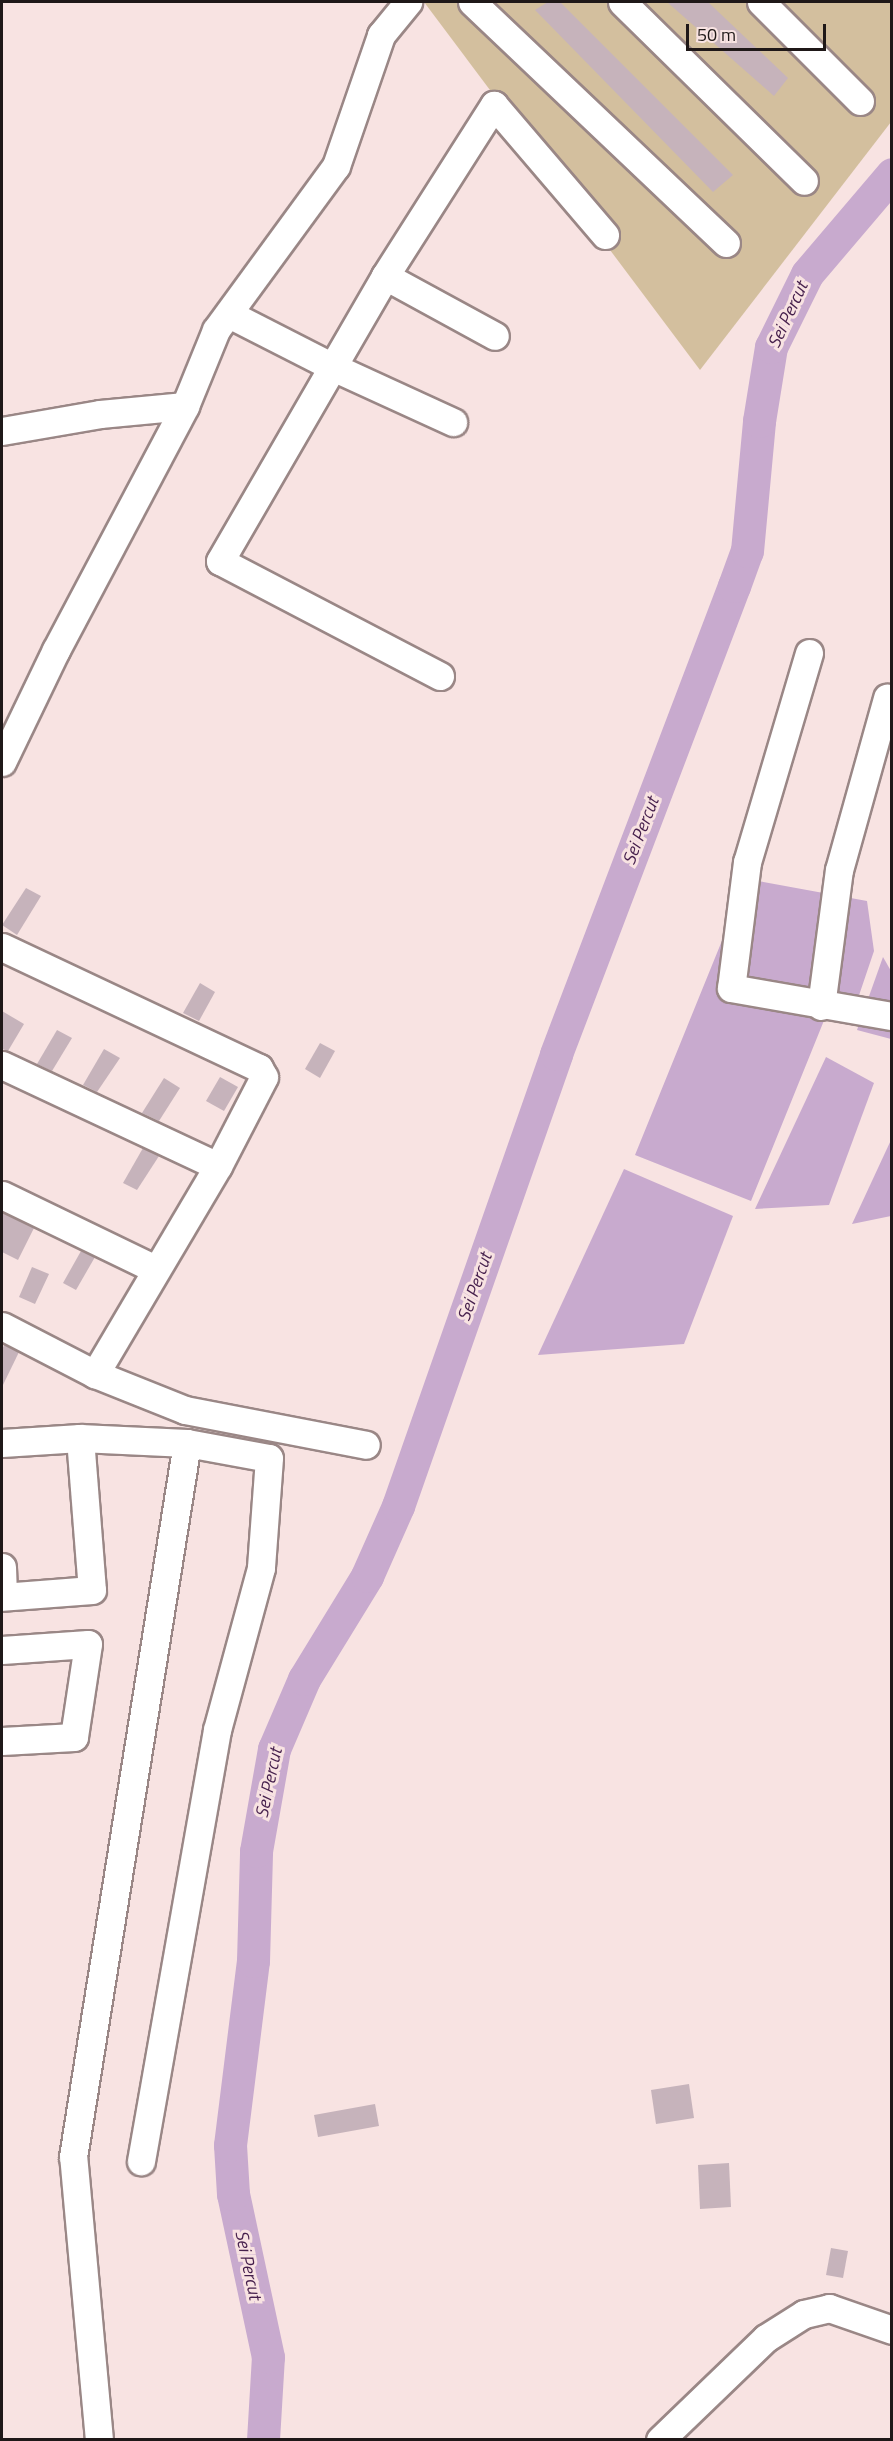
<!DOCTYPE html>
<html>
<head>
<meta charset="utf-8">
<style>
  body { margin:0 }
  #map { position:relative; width:893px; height:2441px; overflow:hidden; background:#f8e3e2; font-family:"Titillium Web",sans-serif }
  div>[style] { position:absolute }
  .green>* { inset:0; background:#d3bf9e }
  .water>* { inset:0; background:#c8aace }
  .river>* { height:33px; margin:-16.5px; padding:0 16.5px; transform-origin:16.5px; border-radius:16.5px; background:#c8aace }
  .building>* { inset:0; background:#c6b3bb }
  .roads { filter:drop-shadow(2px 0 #9a8786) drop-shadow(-2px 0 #9a8786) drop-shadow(0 2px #9a8786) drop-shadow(0 -2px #9a8786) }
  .minor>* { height:27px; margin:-13.5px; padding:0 13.5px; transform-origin:13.5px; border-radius:13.5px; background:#fff }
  span { translate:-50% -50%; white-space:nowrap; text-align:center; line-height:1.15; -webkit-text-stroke:6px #f8e3e2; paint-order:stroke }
  .water-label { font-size:18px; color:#451f4c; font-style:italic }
  .frame { position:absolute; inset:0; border:3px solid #1f1818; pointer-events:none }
  .scale { position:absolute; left:686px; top:24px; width:140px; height:27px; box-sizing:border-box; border:3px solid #1f1818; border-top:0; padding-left:8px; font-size:18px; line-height:21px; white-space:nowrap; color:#1f1818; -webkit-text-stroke:4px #f8e3e2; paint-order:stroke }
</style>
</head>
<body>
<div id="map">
  <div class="green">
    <i style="clip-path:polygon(424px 2px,891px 2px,891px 122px,700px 370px)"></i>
  </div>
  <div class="water">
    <i style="clip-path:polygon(747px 879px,867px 901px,874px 951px,851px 1019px,825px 1018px,751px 1201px,635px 1155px)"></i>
    <i style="clip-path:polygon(883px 957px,891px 971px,891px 1039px,857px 1030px)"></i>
    <i style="clip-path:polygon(826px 1057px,874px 1083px,829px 1205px,755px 1209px)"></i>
    <i style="clip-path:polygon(891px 1140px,891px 1216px,852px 1224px)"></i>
    <i style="clip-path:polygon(624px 1169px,733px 1216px,684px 1344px,538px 1355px)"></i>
  </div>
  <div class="river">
    <i style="left:263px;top:2440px;width:83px;rotate:-86.6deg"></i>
    <i style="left:268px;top:2357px;width:167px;rotate:-102.1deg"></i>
    <i style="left:233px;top:2194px;width:49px;rotate:-93.5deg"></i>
    <i style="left:230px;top:2145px;width:185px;rotate:-82.9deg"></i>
    <i style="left:253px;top:1961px;width:110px;rotate:-88.4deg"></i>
    <i style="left:256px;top:1851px;width:104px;rotate:-80deg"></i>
    <i style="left:274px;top:1749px;width:76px;rotate:-66.8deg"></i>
    <i style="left:304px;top:1679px;width:121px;rotate:-58.5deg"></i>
    <i style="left:367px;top:1576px;width:77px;rotate:-66.1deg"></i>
    <i style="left:398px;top:1506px;width:479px;rotate:-70.7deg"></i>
    <i style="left:556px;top:1054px;width:501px;rotate:-69.18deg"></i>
    <i style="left:734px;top:586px;width:37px;rotate:-70deg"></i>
    <i style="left:747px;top:551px;width:131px;rotate:-84.7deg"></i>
    <i style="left:759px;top:421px;width:75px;rotate:-80.8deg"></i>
    <i style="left:771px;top:347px;width:81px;rotate:-63.7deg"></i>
    <i style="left:807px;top:274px;width:131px;rotate:-49.6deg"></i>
  </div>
  <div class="building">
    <i style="clip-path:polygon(548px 2px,560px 2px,733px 175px,713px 192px,535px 10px)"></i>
    <i style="clip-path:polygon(667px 2px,708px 2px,788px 78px,774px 96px)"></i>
    <i style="clip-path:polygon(26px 888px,41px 896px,17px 935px,2px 925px)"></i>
    <i style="clip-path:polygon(200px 983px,215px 992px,199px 1021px,183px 1013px)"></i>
    <i style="clip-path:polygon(2px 1011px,24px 1024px,8px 1051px,2px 1049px)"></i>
    <i style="clip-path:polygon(57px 1030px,72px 1038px,52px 1071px,37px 1064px)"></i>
    <i style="clip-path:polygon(320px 1043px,335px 1051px,320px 1078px,305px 1069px)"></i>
    <i style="clip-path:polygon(104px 1049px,120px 1058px,97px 1092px,83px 1085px)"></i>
    <i style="clip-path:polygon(220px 1077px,238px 1087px,224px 1111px,206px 1101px)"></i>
    <i style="clip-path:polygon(164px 1078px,180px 1088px,159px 1121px,142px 1113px)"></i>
    <i style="clip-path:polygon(143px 1148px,159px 1156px,137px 1190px,123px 1183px)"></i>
    <i style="clip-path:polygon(2px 1212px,34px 1228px,18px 1260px,2px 1252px)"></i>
    <i style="clip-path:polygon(81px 1251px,95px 1257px,76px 1290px,63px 1283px)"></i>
    <i style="clip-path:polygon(32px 1267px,49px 1274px,35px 1304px,19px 1297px)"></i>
    <i style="clip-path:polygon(4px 1345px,19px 1352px,2px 1387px,2px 1350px)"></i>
    <i style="clip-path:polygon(689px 2084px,694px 2118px,656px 2124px,651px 2090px)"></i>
    <i style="clip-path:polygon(375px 2104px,379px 2126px,318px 2137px,314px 2115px)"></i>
    <i style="clip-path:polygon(729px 2163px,731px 2207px,700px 2209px,698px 2165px)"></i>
    <i style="clip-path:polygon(831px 2248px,848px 2251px,843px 2278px,826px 2275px)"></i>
  </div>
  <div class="roads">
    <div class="minor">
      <i style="left:472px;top:2px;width:350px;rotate:43.5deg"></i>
      <i style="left:622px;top:2px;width:255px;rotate:44.5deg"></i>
      <i style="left:761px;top:2px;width:140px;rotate:45deg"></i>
      <i style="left:385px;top:276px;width:203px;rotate:-57.5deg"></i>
      <i style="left:494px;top:105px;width:171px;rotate:49.5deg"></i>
      <i style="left:229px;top:314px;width:119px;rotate:27deg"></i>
      <i style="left:335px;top:368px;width:130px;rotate:24.6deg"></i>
      <i style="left:2px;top:431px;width:99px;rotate:-9.8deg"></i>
      <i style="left:100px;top:414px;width:85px;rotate:-5.4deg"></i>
      <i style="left:809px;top:653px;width:218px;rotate:106.5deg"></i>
      <i style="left:747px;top:862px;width:127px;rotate:97.2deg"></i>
      <i style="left:731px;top:988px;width:163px;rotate:9.9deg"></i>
      <i style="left:440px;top:676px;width:248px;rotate:-152.4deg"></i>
      <i style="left:220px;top:561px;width:329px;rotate:-59.9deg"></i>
      <i style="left:385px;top:276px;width:125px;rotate:28.6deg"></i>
      <i style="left:2px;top:762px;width:124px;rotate:-64.3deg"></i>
      <i style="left:56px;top:650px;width:276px;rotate:-62.1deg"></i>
      <i style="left:185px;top:406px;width:82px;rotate:-67.8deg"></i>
      <i style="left:216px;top:330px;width:203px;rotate:-53.8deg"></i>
      <i style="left:336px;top:166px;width:139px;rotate:-71deg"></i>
      <i style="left:381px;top:35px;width:43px;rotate:-50.7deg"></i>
      <i style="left:2px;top:947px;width:284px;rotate:25.2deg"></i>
      <i style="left:259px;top:1068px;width:10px;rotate:61deg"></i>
      <i style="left:264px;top:1077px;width:100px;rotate:117.3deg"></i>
      <i style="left:218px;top:1166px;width:242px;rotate:120.6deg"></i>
      <i style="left:821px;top:1006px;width:137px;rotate:-82.5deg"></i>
      <i style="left:839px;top:870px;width:179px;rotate:-74.4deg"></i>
      <i style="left:2px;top:1065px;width:238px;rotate:25.1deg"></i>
      <i style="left:2px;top:1195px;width:170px;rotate:25.8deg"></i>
      <i style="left:2px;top:1326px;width:105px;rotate:27.3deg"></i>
      <i style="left:95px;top:1374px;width:97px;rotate:21.8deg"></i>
      <i style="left:185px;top:1410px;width:184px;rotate:10.9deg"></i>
      <i style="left:80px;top:1438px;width:107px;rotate:2.7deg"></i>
      <i style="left:187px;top:1443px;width:83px;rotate:10.4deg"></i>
      <i style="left:269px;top:1458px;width:110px;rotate:94.2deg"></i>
      <i style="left:261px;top:1568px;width:168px;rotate:105.2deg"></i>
      <i style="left:217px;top:1730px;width:438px;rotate:100deg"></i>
      <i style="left:2px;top:1443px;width:78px;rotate:-3.7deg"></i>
      <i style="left:80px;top:1438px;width:152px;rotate:85.5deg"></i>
      <i style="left:92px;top:1590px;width:90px;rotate:175.6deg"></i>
      <i style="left:2px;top:1567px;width:29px;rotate:88deg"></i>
      <i style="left:2px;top:1650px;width:86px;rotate:-4deg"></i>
      <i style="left:88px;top:1644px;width:94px;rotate:98.6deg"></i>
      <i style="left:74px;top:1737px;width:72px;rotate:176.8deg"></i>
      <i style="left:99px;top:2440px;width:284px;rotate:-95.2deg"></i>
      <i style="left:73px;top:2157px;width:723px;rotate:-80.93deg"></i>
      <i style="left:660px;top:2440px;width:147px;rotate:-43.9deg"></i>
      <i style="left:766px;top:2338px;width:45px;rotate:-32.3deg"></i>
      <i style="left:804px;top:2314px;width:26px;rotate:-13deg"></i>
      <i style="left:829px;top:2308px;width:67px;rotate:19.2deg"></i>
    </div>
  </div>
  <div class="water-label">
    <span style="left:788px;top:315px;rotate:-65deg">Sei Percut</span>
    <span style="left:641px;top:831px;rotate:-69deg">Sei Percut</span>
    <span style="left:475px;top:1287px;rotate:-71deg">Sei Percut</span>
    <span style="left:269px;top:1783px;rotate:-78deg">Sei Percut</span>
    <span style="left:248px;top:2265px;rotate:78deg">Sei Percut</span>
  </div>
  <div class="frame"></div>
  <div class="scale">50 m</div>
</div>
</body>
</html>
